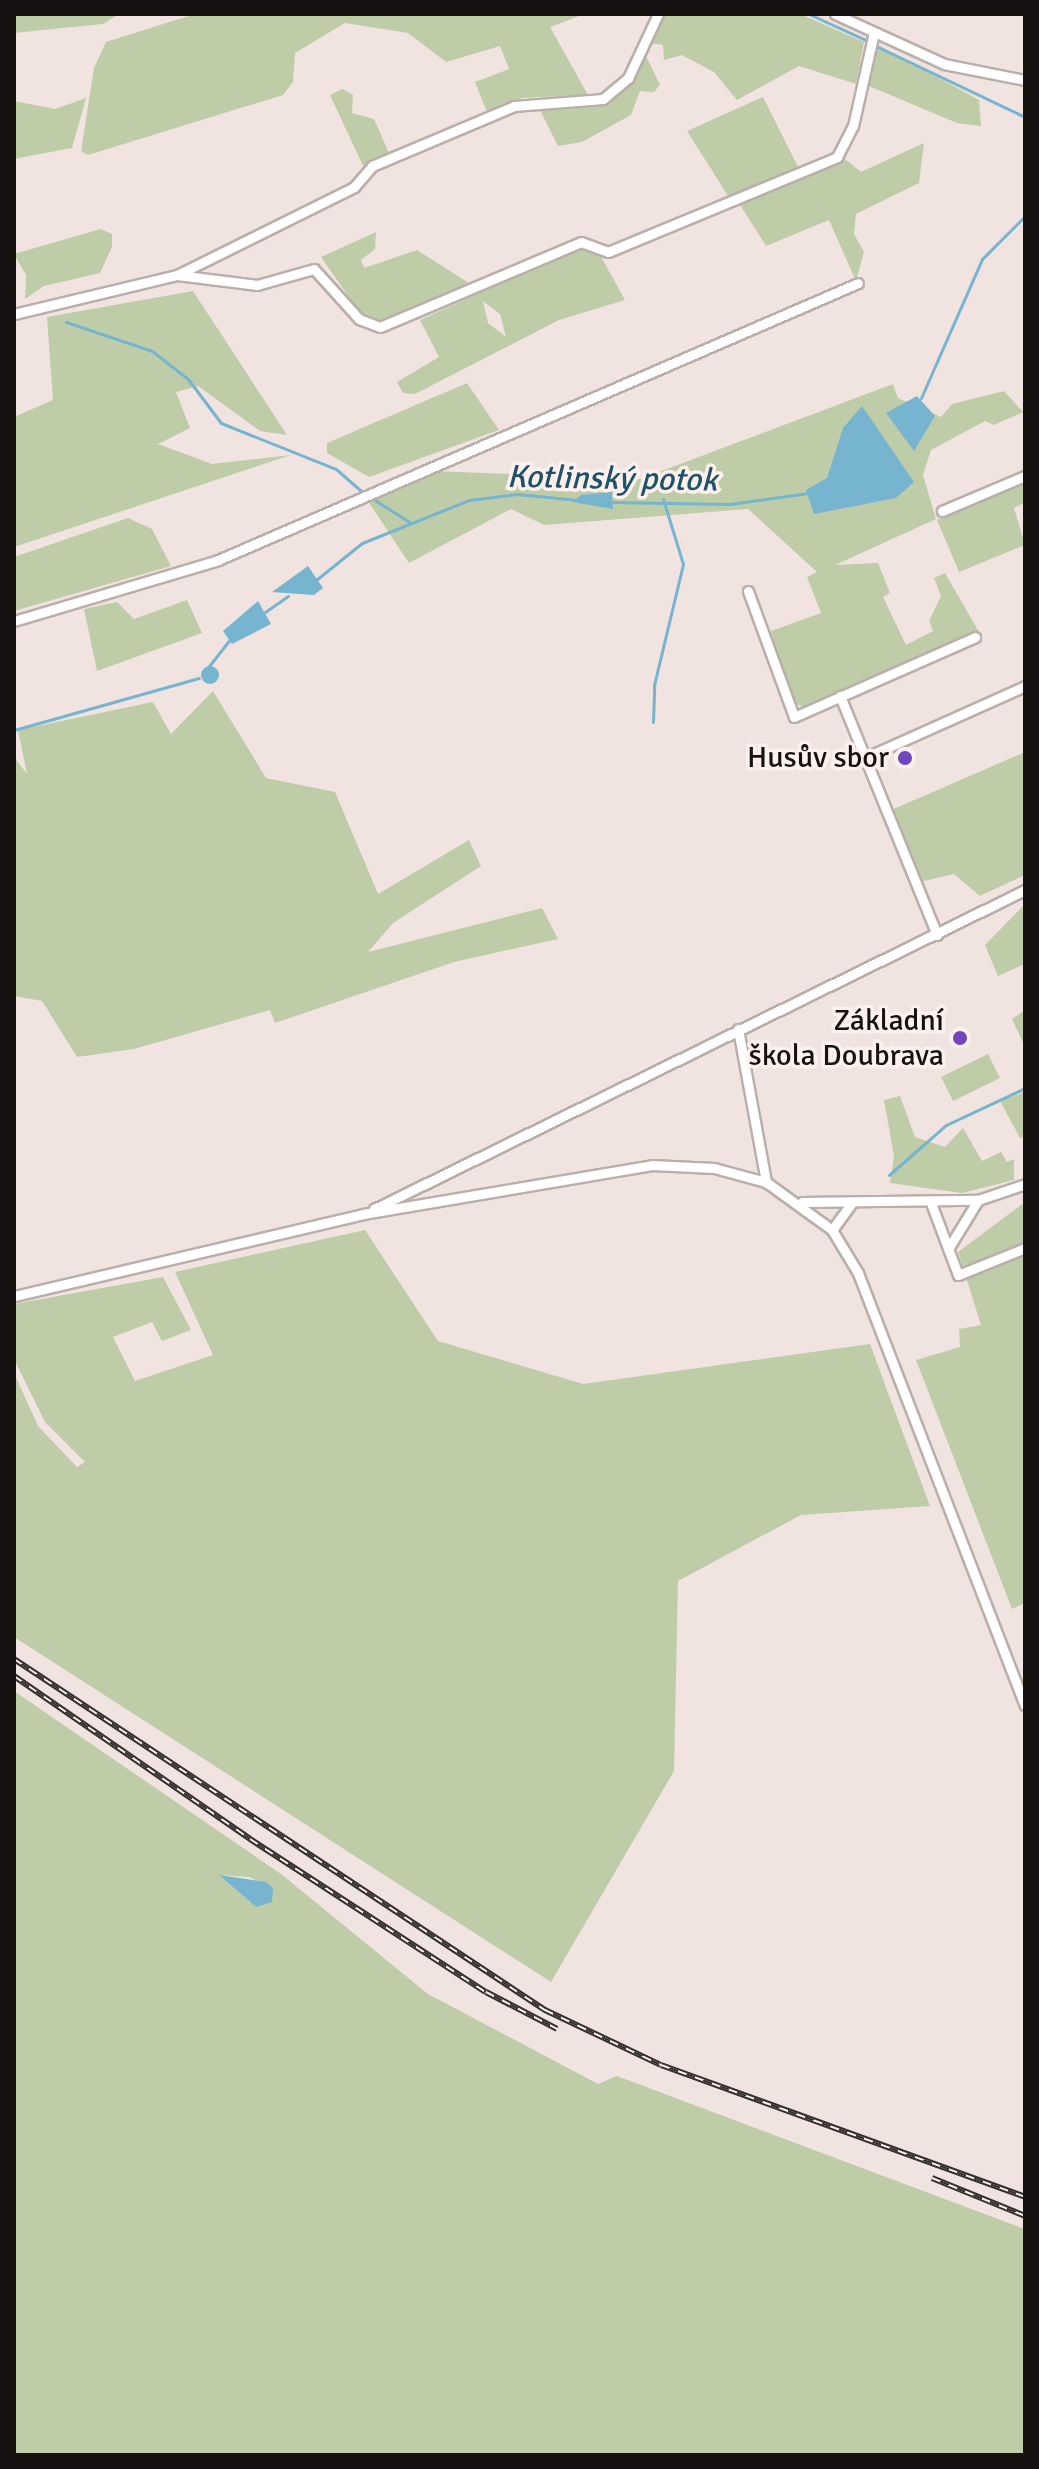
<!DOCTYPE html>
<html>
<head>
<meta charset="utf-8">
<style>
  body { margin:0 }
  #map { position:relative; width:1039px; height:2469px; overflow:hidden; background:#f1e4e0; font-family:Signika,sans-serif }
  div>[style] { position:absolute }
  .green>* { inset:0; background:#becda7 }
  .water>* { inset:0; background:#76b4cf }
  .round { border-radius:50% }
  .stream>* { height:3px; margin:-1.5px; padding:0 1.5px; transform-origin:1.5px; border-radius:1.5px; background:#76b4cf }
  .roads { filter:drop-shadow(2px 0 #baafaa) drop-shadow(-2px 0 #baafaa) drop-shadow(0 2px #baafaa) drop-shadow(0 -2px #baafaa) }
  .minor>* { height:9px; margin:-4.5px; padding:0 4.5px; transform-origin:4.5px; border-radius:4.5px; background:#fff }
  .rail>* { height:6px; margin-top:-3px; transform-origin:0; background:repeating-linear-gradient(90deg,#fef1ed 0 9px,#342f2d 0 18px); box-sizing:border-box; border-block:2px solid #342f2d }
  .dots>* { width:22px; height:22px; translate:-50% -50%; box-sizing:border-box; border:4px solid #fef1ed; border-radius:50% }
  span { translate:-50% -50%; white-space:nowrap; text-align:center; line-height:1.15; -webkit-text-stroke:7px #fef1ed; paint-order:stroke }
  .poi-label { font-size:30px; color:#161211 }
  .right { translate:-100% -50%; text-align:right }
  .water-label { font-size:32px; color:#1f5266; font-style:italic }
  .frame { position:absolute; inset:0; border:16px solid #161211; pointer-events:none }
</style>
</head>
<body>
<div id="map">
  <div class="green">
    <i style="clip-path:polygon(14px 14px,119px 14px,103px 24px,14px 33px)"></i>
    <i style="clip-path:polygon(195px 14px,585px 14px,550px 27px,588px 95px,522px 98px,487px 112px,475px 82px,509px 69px,500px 46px,446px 62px,408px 33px,345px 23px,295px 53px,293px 82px,283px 95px,88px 155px,81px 151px,94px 68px,106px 42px)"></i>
    <i style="clip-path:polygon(664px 14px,800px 14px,864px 42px,856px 84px,799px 66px,737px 100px,714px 72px,682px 55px,664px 60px,663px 45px,650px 43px)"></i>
    <i style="clip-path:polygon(878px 45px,979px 100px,981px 126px,957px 123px,864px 84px)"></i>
    <i style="clip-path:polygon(645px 54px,660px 85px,654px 92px,640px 91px,631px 115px,582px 142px,558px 146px,540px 110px,603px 106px,625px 88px)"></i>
    <i style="clip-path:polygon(342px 89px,353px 95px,352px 113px,374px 119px,389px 153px,364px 168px,330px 95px)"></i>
    <i style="clip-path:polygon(763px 97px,799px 169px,728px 196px,687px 131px)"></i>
    <i style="clip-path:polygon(86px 98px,72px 148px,14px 159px,14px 101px,55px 109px)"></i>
    <i style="clip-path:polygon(924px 143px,919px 183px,856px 214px,854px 234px,864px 252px,856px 281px,829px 220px,766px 246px,740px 205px,845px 159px,861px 172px)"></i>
    <i style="clip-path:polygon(101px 229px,112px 234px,112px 247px,100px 273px,44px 286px,25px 299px,26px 275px,14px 254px)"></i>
    <i style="clip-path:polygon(376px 232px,375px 249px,361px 260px,364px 268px,417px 250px,472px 285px,380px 324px,365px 320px,321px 257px)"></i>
    <i style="clip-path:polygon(evenodd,583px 246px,598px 251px,625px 300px,559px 320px,415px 394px,403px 393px,397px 382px,439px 357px,420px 320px,583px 246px,483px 301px,500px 314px,506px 337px,488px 323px,483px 301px)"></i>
    <i style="clip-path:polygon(193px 291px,287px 435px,260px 431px,198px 386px,176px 392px,190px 428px,158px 444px,212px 464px,291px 455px,14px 547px,14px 417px,53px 400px,47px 317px)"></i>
    <i style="clip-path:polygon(467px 383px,499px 430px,369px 477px,327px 453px,327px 443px)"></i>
    <i style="clip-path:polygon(893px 384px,898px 398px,941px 417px,952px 404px,1004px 391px,1023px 412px,994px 425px,985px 421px,931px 450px,923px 475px,936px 519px,835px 565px,878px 563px,890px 593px,883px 597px,906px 645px,933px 631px,929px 621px,941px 596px,934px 578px,945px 573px,979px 632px,805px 708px,792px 702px,771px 631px,821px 613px,807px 577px,817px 572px,748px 509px,544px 525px,511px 509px,409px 563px,364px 495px,431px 471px,640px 479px)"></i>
    <i style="clip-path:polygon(1025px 483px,1025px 502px,1014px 508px,1025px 545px,959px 572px,937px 520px)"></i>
    <i style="clip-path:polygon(128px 518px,152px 529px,171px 566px,14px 611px,14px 557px)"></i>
    <i style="clip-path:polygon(187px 600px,202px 633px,97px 671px,84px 609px,117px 602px,134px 619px)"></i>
    <i style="clip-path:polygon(213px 691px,266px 778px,335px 792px,378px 894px,469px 840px,481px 866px,393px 923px,368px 952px,542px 908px,558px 939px,454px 962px,275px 1023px,270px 1010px,134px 1049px,77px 1057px,42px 1001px,14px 996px,14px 757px,27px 774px,18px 730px,153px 702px,171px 734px)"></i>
    <i style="clip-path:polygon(1025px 752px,1025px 875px,980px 896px,954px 874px,920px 882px,889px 811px)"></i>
    <i style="clip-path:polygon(1025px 904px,1025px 964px,998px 976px,985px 945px)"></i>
    <i style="clip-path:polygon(1025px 1010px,1025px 1047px,1012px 1019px)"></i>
    <i style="clip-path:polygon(988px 1054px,1000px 1078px,953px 1101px,941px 1077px)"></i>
    <i style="clip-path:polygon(1025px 1092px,1025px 1136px,1020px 1138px,1000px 1101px)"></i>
    <i style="clip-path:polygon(900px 1096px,915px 1137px,945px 1147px,963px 1128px,982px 1161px,1001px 1152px,1007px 1162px,1014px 1159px,1014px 1180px,962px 1193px,890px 1183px,894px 1156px,884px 1100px)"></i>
    <i style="clip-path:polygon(1025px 1202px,1025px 1603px,1012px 1609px,916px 1360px,960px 1347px,959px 1329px,981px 1325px,958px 1252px)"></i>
    <i style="clip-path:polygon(365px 1230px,438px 1341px,583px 1384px,870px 1344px,930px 1506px,801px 1515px,678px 1581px,674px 1771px,551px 1982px,14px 1637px,14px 1373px,38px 1426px,77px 1467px,85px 1462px,45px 1422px,14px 1359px,14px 1304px,163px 1277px,191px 1330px,162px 1341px,152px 1322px,113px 1337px,135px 1381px,213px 1355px,175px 1272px)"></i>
    <i style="clip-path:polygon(evenodd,14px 1691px,281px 1874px,428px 1994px,598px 2084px,617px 2076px,1025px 2229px,1025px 2455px,14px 2455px,14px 1691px,219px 1875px,249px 1877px,273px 1888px,256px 1907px,219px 1875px)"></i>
  </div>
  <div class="water">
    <i style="clip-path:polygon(917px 396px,935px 416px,914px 451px,886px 413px)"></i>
    <i style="clip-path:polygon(862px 406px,914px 482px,896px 498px,814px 514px,806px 490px,827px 478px,843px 428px)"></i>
    <i style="clip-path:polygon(612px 492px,613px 509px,573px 502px,581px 495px)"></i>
    <i style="clip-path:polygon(308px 566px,323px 588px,314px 595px,272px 592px)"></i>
    <i style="clip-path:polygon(258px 601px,271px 624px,232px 644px,223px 631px)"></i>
    <i class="round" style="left:201px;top:666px;width:18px;height:18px"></i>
    <i style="clip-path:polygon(219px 1875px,266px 1882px,273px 1888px,272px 1902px,256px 1907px)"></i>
  </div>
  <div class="stream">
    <i style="left:809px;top:14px;width:65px;rotate:24.6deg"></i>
    <i style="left:874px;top:45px;width:167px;rotate:25.5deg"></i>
    <i style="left:66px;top:322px;width:91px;rotate:18.6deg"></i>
    <i style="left:152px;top:351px;width:46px;rotate:37.9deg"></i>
    <i style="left:188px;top:379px;width:55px;rotate:53.1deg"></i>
    <i style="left:221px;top:423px;width:124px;rotate:21.8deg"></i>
    <i style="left:336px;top:469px;width:37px;rotate:41deg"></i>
    <i style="left:921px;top:398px;width:152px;rotate:-66.3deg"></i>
    <i style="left:982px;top:259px;width:61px;rotate:-45deg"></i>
    <i style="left:370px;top:497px;width:49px;rotate:32.4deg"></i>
    <i style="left:610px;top:502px;width:120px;rotate:1deg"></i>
    <i style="left:730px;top:504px;width:79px;rotate:-8deg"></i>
    <i style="left:316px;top:580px;width:59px;rotate:-38.8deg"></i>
    <i style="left:362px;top:543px;width:115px;rotate:-21.9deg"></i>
    <i style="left:469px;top:500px;width:48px;rotate:-7.1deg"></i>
    <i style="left:517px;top:494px;width:61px;rotate:5.6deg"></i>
    <i style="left:265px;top:612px;width:28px;rotate:-35deg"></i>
    <i style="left:206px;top:670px;width:39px;rotate:-52deg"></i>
    <i style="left:653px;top:722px;width:37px;rotate:-88deg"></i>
    <i style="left:654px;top:685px;width:124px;rotate:-76.5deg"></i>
    <i style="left:683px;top:564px;width:68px;rotate:-107.1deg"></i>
    <i style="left:14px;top:730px;width:192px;rotate:-15.7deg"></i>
    <i style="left:889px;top:1175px;width:76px;rotate:-41.3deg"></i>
    <i style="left:946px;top:1125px;width:87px;rotate:-25.1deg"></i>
  </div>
  <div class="roads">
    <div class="minor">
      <i style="left:835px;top:14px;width:120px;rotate:24.6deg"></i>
      <i style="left:944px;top:64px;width:83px;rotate:11.2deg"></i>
      <i style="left:177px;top:275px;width:81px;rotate:7.1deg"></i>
      <i style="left:257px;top:285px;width:59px;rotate:-15.7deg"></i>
      <i style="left:314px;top:269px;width:67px;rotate:48deg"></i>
      <i style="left:359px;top:319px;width:22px;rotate:21deg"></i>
      <i style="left:380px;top:327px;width:218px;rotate:-22.9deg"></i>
      <i style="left:581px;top:242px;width:29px;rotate:20deg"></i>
      <i style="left:608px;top:252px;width:248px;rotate:-22.5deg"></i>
      <i style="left:837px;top:157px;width:35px;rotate:-63deg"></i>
      <i style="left:853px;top:126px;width:96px;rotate:-77.4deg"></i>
      <i style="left:14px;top:314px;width:168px;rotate:-13.5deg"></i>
      <i style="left:177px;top:275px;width:198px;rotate:-26.4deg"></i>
      <i style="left:354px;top:187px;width:28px;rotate:-49deg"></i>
      <i style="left:372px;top:166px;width:154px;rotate:-22.9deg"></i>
      <i style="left:514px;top:106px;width:89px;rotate:-4.5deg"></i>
      <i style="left:603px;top:99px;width:33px;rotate:-40deg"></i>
      <i style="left:628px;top:78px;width:71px;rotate:-64.9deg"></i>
      <i style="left:942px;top:511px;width:90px;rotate:-22.9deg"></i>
      <i style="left:748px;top:591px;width:134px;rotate:69.9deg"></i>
      <i style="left:794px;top:717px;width:198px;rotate:-23.8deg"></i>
      <i style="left:14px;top:621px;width:213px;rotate:-16.6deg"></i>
      <i style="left:218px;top:560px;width:697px;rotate:-23.4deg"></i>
      <i style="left:840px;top:696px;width:258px;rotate:67.9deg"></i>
      <i style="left:862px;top:759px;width:179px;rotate:-24.1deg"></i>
      <i style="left:738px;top:1029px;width:156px;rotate:79.6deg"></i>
      <i style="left:802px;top:1202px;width:176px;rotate:-0.7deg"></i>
      <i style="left:978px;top:1200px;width:50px;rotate:-18.8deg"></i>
      <i style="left:931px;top:1203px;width:77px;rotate:69.4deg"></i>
      <i style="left:958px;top:1275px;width:72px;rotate:-21.9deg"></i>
      <i style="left:374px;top:1209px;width:725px;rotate:-26.11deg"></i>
      <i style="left:832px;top:1230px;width:34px;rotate:-54deg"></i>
      <i style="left:948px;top:1249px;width:57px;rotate:-58.5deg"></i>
      <i style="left:14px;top:1296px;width:359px;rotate:-13.2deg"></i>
      <i style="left:363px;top:1214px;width:293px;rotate:-9.6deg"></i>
      <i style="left:652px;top:1165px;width:62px;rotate:2.8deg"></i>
      <i style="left:714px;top:1168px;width:54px;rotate:15.1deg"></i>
      <i style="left:766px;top:1182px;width:82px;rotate:36deg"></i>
      <i style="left:832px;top:1230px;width:50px;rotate:58.8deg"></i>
      <i style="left:858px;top:1273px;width:463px;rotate:68.9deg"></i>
    </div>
  </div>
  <div class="rail">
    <i style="left:14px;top:1659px;width:637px;rotate:33.47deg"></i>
    <i style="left:545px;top:2010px;width:128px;rotate:25.4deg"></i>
    <i style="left:661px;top:2065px;width:387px;rotate:19.9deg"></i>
    <i style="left:14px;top:1676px;width:287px;rotate:34.6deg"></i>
    <i style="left:250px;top:1839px;width:281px;rotate:33deg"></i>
    <i style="left:486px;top:1992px;width:80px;rotate:27.5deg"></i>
    <i style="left:932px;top:2178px;width:100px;rotate:22.2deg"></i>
  </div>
  <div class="dots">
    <i style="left:905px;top:758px;background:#7145be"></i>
    <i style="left:960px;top:1038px;background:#7145be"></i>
  </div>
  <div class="poi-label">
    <span class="right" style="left:889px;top:758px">Husův sbor</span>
    <span class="right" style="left:944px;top:1038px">Základní<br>škola Doubrava</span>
  </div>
  <div class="water-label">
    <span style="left:612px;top:479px;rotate:1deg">Kotlinský potok</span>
  </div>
  <div class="frame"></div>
</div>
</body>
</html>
